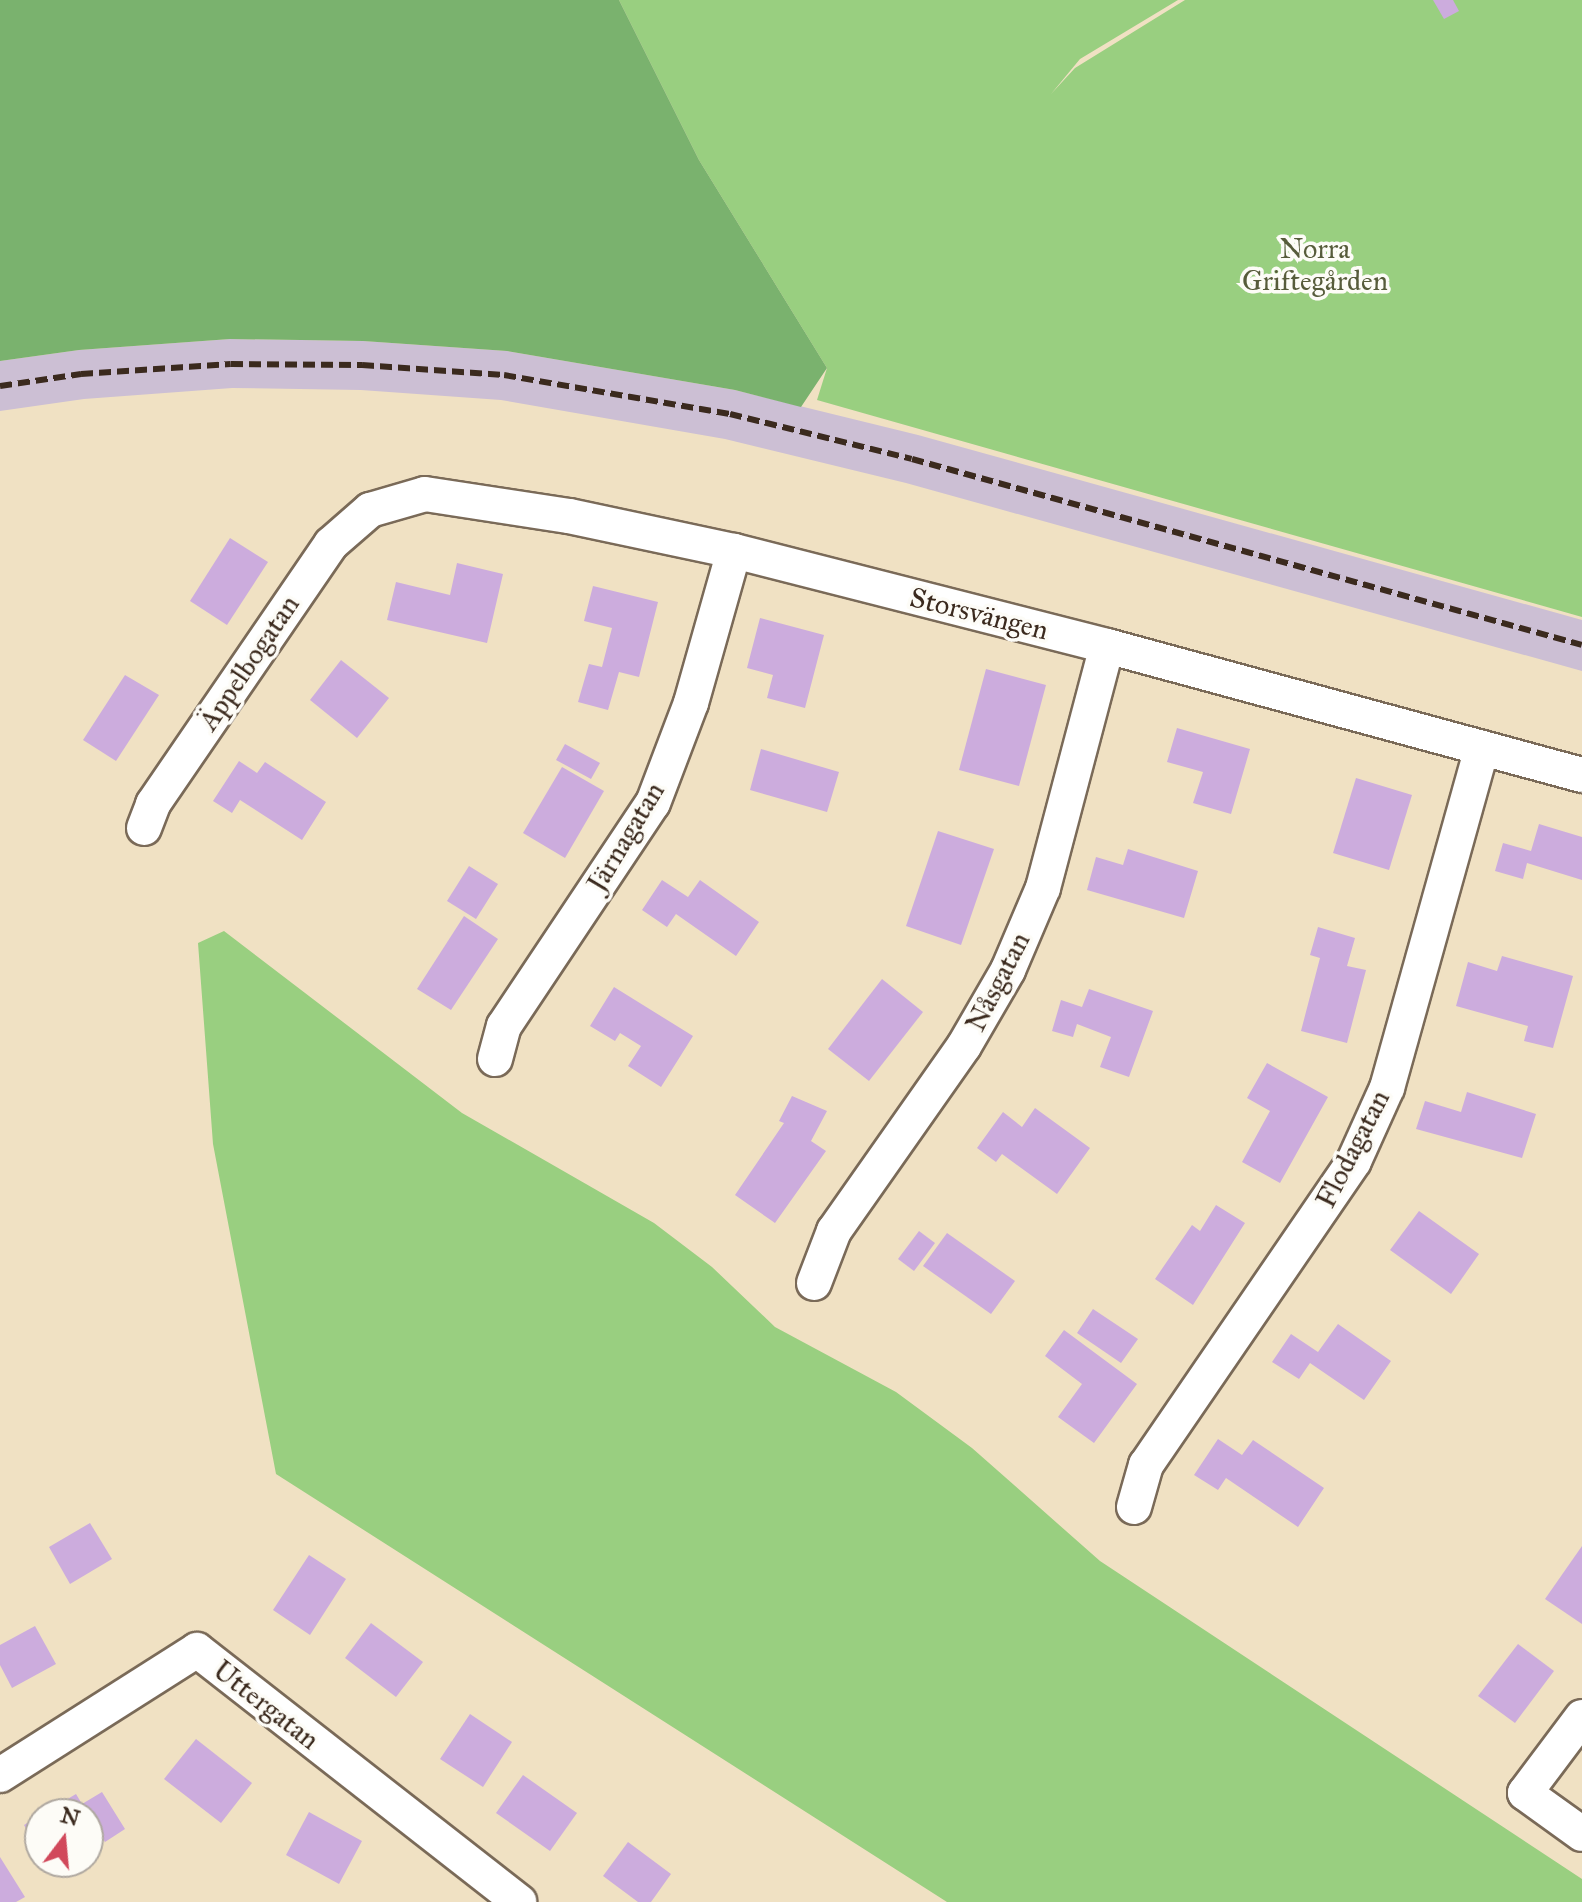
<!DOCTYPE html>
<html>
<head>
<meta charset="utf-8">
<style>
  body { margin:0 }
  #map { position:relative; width:1582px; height:1902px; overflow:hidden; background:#f0e1c3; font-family:"IM FELL Great Primer",serif }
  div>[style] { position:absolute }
  .industrial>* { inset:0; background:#ccbfd4 }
  .green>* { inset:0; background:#99cf80 }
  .forest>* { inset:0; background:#7ab26e }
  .building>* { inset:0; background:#ccacdd }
  .roads { filter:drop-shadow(2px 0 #7a6a58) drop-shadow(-2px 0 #7a6a58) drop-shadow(0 2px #7a6a58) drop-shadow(0 -2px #7a6a58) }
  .minor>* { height:34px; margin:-17px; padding:0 17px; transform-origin:17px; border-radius:17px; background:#fff }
  .rail>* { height:6px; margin-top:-3px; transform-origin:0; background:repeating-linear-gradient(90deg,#3b2a1e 0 12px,transparent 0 18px) }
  span { translate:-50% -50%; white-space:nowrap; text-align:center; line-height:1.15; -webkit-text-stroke:7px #fdfcf7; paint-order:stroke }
  .park-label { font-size:28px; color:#575c3b }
  .street-label { font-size:28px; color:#3b2a1e }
  .north { position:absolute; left:24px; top:1798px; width:80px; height:80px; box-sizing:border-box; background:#fdfcf7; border:2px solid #afa8a0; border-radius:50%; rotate:16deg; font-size:22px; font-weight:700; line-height:32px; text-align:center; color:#3b2a1e }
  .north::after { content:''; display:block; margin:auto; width:28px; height:36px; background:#d1495b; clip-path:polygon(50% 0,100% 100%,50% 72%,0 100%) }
</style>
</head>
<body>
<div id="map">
  <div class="industrial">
    <i style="clip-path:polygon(230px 339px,363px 341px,507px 351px,735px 390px,918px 435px,1582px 620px,1582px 671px,906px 483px,725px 439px,501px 400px,361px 390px,232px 388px,84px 399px,0 411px,0 361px,79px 350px)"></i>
  </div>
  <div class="green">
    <i style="clip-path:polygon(619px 0,1178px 0,1080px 59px,1051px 94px,1075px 68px,1185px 0,1582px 0,1582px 617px,817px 400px,827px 368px,699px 160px)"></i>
    <i style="clip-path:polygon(224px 931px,462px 1113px,654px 1223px,712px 1267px,775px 1327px,896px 1392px,972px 1448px,1100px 1561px,1582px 1879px,1582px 1902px,947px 1902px,276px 1474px,213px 1144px,198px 943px)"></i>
  </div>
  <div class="forest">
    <i style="clip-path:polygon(0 0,619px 0,699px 160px,827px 368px,801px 407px,735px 390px,507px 351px,363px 341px,230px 339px,79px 350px,0 361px)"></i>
  </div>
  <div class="building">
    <i style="clip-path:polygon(1433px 0,1453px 0,1459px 11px,1444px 19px)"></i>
    <i style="clip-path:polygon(230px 538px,268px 562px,227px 625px,190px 601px)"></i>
    <i style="clip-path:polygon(457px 563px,503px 574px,487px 643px,387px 620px,396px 582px,450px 595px)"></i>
    <i style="clip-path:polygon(593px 586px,658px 602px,639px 677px,619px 672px,608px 710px,578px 702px,589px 664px,602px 667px,612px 628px,584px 621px)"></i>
    <i style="clip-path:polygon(760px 618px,824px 635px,805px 708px,767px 698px,773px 675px,747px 668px)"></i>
    <i style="clip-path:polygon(341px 660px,389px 698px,357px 738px,310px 700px)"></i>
    <i style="clip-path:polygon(986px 669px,1046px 685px,1019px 786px,959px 770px)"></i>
    <i style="clip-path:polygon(125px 675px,159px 695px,116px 761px,83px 740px)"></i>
    <i style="clip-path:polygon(1177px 728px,1250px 749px,1231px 814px,1193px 803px,1203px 772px,1167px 762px)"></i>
    <i style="clip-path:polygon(565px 744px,600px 763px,591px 779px,556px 760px)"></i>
    <i style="clip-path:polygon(761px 749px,839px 772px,827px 812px,750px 790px)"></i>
    <i style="clip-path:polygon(239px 761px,257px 773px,265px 762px,326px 802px,302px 840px,240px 800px,232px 813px,213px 801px)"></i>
    <i style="clip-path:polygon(562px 767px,604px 791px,565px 858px,523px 833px)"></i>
    <i style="clip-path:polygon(1356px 778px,1412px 795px,1389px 870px,1333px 853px)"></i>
    <i style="clip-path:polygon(1539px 824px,1582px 837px,1582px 880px,1527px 863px,1523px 879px,1495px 871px,1503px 843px,1531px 851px)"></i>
    <i style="clip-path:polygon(938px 831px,994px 849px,961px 945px,906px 926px)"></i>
    <i style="clip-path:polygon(1128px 849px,1198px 871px,1184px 918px,1087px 890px,1096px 857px,1123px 865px)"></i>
    <i style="clip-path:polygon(469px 866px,498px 884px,476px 919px,447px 901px)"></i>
    <i style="clip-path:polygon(662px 880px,688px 897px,700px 880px,759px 922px,736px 956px,676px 914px,667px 927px,642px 910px)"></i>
    <i style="clip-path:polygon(464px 916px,498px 939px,451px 1010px,417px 989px)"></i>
    <i style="clip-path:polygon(1318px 927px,1355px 938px,1347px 966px,1366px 970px,1347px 1043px,1301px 1031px,1320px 958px,1310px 955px)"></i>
    <i style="clip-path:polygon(1502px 956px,1573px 976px,1553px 1048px,1524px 1041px,1528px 1026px,1456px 1006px,1468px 962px,1497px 971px)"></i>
    <i style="clip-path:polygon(882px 979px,923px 1012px,869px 1081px,828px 1049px)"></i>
    <i style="clip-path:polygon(614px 987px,693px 1036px,661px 1087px,628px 1066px,641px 1046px,620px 1033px,615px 1041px,590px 1026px)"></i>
    <i style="clip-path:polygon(1089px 989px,1153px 1011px,1129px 1077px,1100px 1067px,1111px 1037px,1077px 1024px,1073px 1037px,1052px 1031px,1061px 1000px,1082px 1007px)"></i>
    <i style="clip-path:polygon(1267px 1063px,1328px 1097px,1280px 1183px,1242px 1162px,1270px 1111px,1247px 1098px)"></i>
    <i style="clip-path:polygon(1467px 1092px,1536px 1114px,1522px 1158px,1416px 1129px,1425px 1101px,1461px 1112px)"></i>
    <i style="clip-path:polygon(792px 1096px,827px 1111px,811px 1141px,826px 1151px,775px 1223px,735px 1195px,784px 1123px,779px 1121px)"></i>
    <i style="clip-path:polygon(1035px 1108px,1090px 1148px,1057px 1194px,1002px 1154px,996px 1162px,977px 1148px,1003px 1112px,1022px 1127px)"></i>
    <i style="clip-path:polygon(1216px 1205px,1245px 1223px,1193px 1305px,1155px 1279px,1192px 1225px,1200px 1231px)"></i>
    <i style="clip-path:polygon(1419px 1211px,1479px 1254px,1451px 1294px,1390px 1250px)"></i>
    <i style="clip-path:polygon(919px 1231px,935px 1243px,914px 1271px,898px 1259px)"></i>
    <i style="clip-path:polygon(947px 1233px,1015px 1281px,991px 1314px,923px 1266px)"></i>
    <i style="clip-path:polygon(1093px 1309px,1138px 1339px,1121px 1363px,1077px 1333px)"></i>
    <i style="clip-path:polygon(1338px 1324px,1391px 1361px,1364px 1400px,1310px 1363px,1299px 1379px,1272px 1362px,1291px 1334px,1318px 1352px)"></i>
    <i style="clip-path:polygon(1064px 1330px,1137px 1384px,1094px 1443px,1058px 1417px,1082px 1384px,1045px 1356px)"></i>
    <i style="clip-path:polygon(1218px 1439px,1242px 1455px,1253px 1440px,1324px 1488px,1298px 1527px,1226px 1478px,1218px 1490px,1194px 1475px)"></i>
    <i style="clip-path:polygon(90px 1523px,112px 1559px,70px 1584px,49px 1547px)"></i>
    <i style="clip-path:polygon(1582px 1546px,1582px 1624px,1545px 1599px)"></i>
    <i style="clip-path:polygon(309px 1555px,346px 1579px,310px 1635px,273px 1610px)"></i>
    <i style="clip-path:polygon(371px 1623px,423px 1662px,396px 1697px,345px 1658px)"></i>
    <i style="clip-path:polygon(35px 1626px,56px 1664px,12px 1688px,0 1665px,0 1645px)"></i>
    <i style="clip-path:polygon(1518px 1644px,1554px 1671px,1515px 1723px,1478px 1696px)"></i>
    <i style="clip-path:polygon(470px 1714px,512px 1742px,483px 1787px,440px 1759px)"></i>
    <i style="clip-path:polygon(196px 1739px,252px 1783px,221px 1823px,164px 1779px)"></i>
    <i style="clip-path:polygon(523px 1775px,577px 1813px,550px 1851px,496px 1813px)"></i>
    <i style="clip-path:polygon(102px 1792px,125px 1829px,105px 1842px,98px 1831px,88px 1837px,88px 1814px,42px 1814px,76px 1794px,82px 1804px)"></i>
    <i style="clip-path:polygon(309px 1812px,362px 1841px,339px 1884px,286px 1855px)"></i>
    <i style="clip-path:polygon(40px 1815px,40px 1852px,24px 1825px)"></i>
    <i style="clip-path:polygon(628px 1842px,671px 1874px,651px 1902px,638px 1902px,603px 1876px)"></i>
    <i style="clip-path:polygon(0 1857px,25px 1897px,16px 1902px,0 1902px)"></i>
  </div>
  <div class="roads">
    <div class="minor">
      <i style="left:144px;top:828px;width:26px;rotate:-69deg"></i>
      <i style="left:153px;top:804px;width:315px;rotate:-55.6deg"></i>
      <i style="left:331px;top:544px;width:52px;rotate:-41.1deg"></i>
      <i style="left:370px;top:510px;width:57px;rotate:-16.2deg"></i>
      <i style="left:425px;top:494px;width:146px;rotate:8.7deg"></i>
      <i style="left:569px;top:516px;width:169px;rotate:12deg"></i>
      <i style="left:734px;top:551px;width:385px;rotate:14.3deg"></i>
      <i style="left:1107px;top:646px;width:492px;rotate:15.2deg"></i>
      <i style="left:495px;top:1059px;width:34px;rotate:-75deg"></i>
      <i style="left:504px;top:1026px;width:268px;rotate:-56.3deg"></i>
      <i style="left:653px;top:803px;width:107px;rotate:-69.2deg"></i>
      <i style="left:691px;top:703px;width:158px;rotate:-74.2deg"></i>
      <i style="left:814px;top:1283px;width:56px;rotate:-69deg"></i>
      <i style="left:834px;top:1231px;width:226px;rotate:-54.9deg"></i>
      <i style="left:964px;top:1046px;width:88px;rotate:-59.9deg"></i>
      <i style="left:1008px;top:970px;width:89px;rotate:-66.9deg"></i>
      <i style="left:1043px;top:888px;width:250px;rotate:-75.2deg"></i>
      <i style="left:1134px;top:1507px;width:44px;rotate:-74.1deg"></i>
      <i style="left:1146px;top:1465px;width:368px;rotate:-55.6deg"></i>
      <i style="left:1354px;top:1161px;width:80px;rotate:-65.7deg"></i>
      <i style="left:1387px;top:1088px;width:353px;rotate:-74.4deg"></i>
      <i style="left:1582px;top:1717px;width:95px;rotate:126.9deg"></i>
      <i style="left:1525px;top:1793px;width:70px;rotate:35.7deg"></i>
      <i style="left:0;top:1775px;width:233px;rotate:-32.4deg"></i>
      <i style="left:197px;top:1650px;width:409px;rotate:38deg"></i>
    </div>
  </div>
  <div class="rail">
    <i style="left:0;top:386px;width:82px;rotate:-8.4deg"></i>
    <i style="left:81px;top:374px;width:150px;rotate:-3.8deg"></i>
    <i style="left:231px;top:364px;width:131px;rotate:0.4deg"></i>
    <i style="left:362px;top:365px;width:142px;rotate:4deg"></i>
    <i style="left:504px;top:375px;width:229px;rotate:9.8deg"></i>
    <i style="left:730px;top:414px;width:187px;rotate:13.9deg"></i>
    <i style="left:912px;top:459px;width:695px;rotate:15.52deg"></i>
  </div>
  <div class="park-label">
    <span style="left:1315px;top:265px">Norra<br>Griftegården</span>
  </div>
  <div class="street-label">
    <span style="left:979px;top:614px;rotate:14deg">Storsvängen</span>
    <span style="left:249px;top:663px;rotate:-56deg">Äppelbogatan</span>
    <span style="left:626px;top:837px;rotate:-59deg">Järnagatan</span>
    <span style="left:998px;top:982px;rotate:-63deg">Nåsgatan</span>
    <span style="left:1353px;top:1149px;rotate:-63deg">Flodagatan</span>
    <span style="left:266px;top:1705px;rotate:38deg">Uttergatan</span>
  </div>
  <div class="north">N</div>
</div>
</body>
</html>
